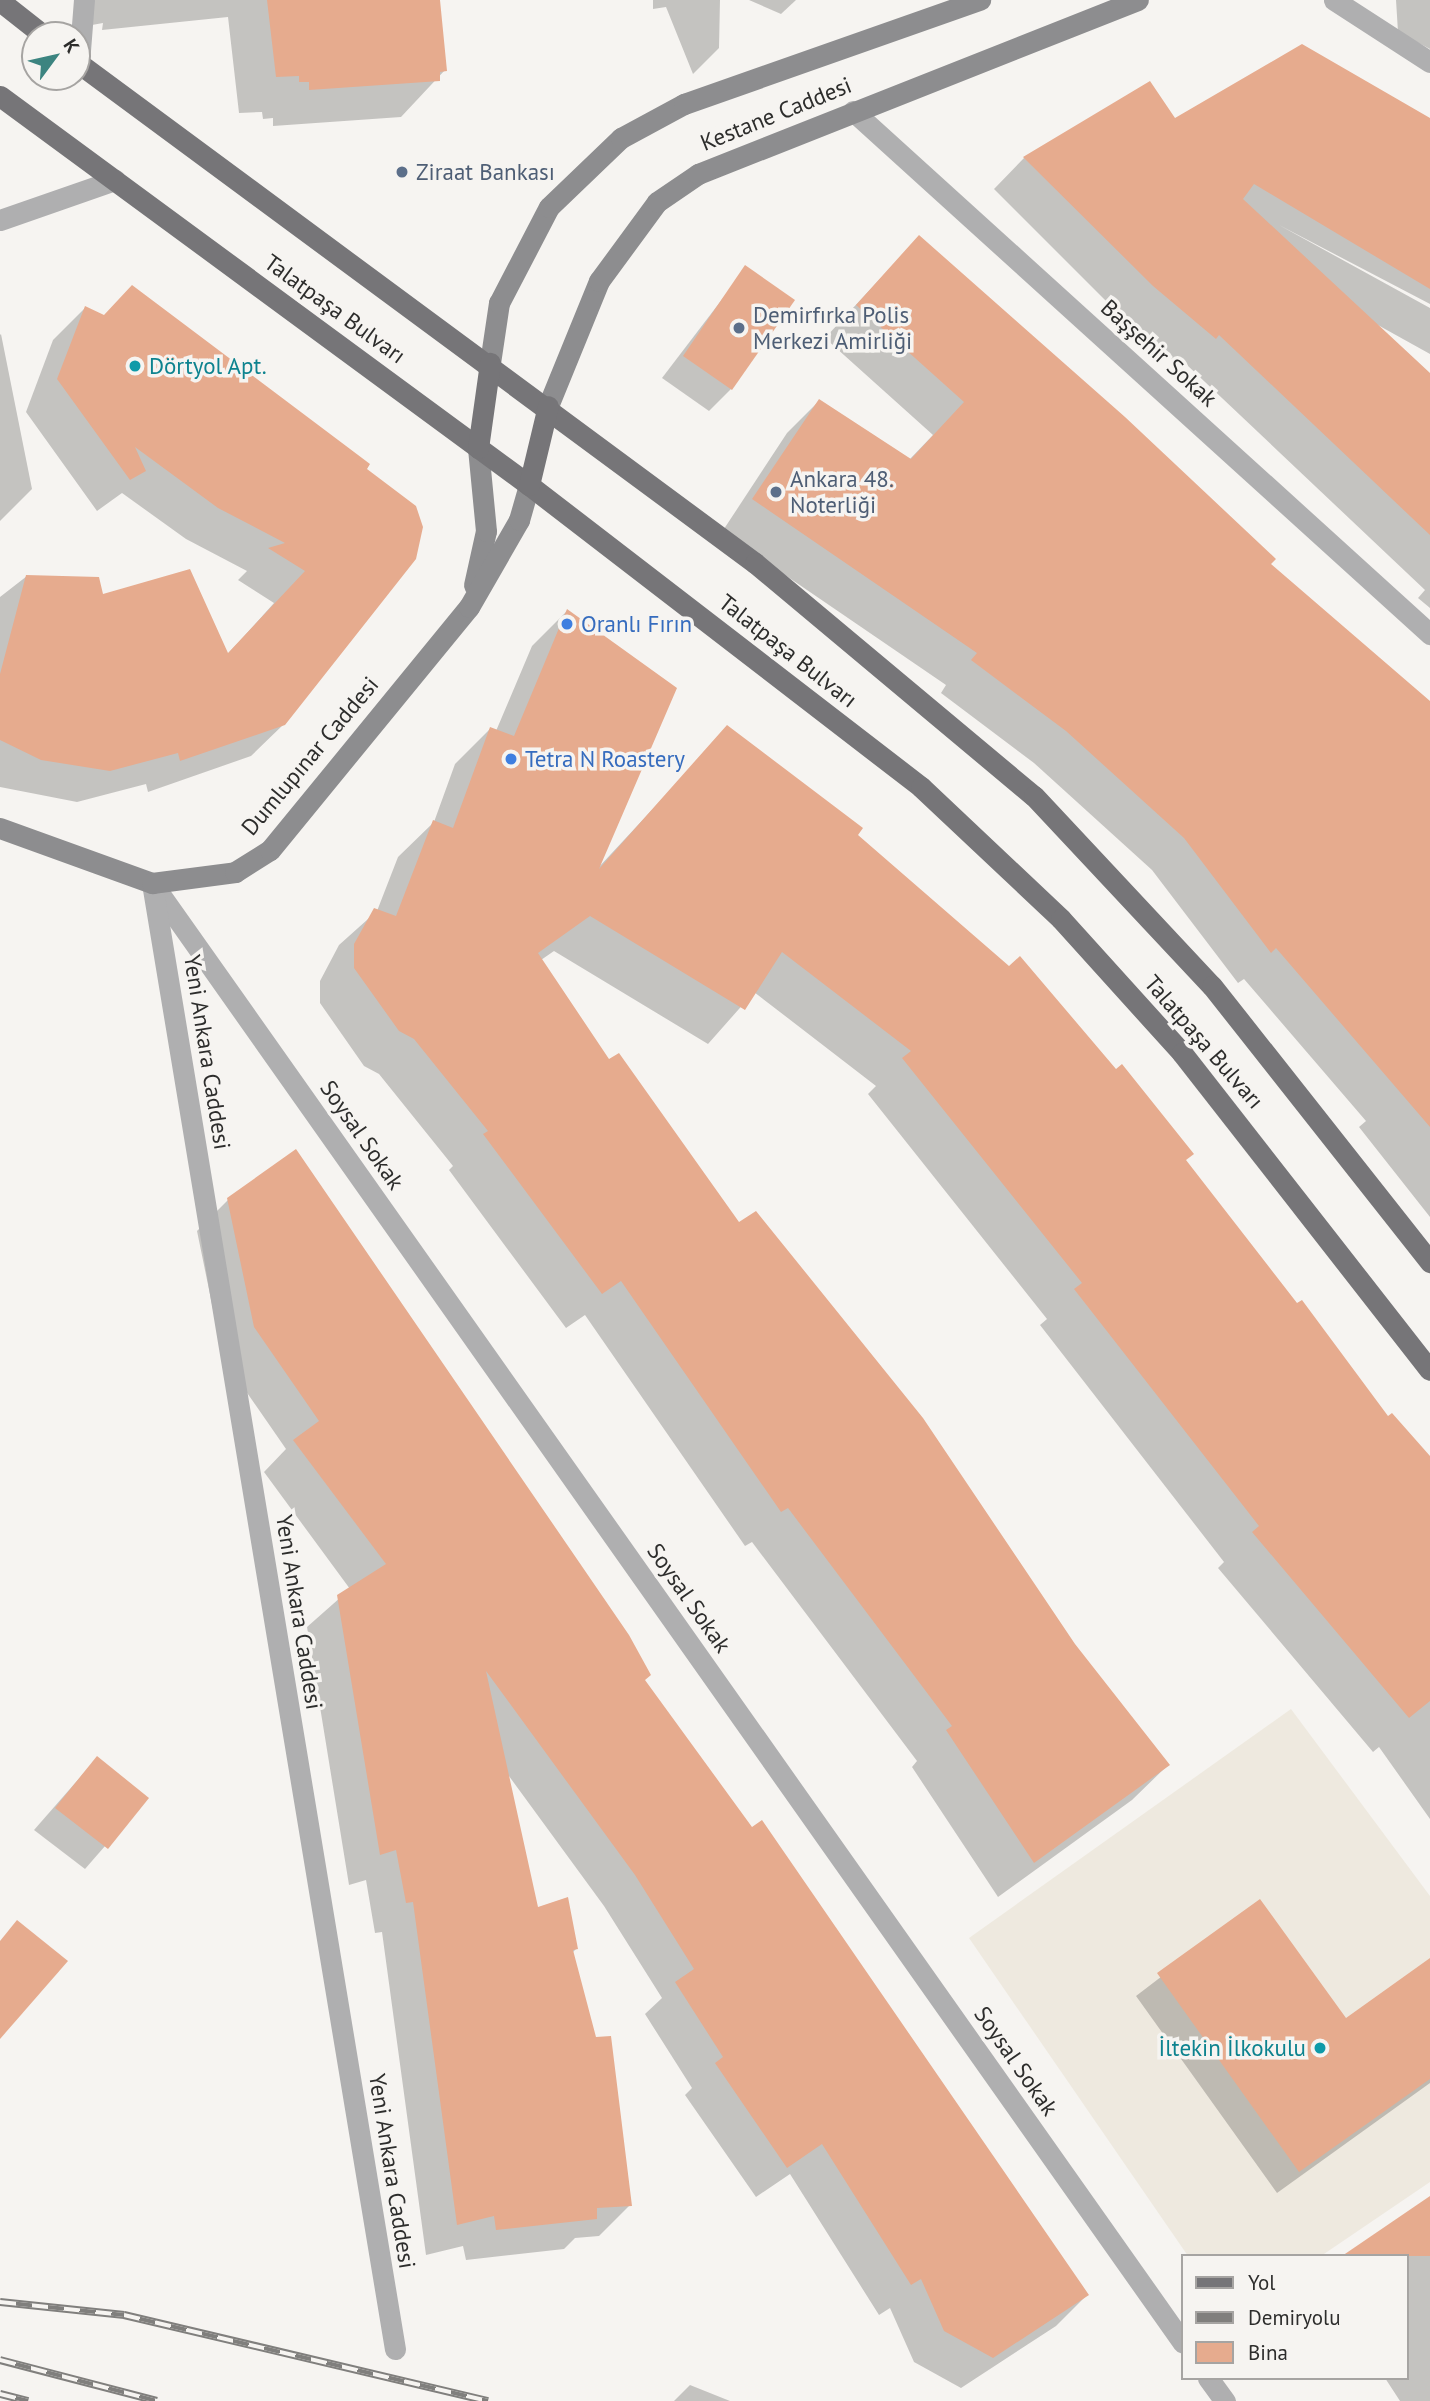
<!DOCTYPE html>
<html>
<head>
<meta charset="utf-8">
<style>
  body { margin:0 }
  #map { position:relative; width:1430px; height:2401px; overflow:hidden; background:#f6f4f1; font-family:"PT Sans",sans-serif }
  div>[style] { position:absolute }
  .built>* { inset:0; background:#eee9df }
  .shadow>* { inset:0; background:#0003 }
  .building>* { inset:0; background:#e6ab8e }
  .street>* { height:21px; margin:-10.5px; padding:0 10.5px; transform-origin:10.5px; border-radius:10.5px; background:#afafb0 }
  .secondary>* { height:21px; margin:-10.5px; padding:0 10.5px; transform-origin:10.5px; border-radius:10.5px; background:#8d8d8f }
  .primary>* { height:21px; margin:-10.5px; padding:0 10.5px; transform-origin:10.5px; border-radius:10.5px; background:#767578 }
  .rail>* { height:8px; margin-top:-4px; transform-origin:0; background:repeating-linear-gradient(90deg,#f6f4f1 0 16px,#807f7d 0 32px); box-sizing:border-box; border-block:2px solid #807f7d }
  .dots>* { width:19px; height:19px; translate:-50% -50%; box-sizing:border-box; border:4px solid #f6f4f1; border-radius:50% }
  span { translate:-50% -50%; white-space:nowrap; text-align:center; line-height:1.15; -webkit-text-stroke:7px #f6f4f1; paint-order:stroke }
  .street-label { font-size:23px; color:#2d2d2c }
  .service-label { font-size:23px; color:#4e5e75 }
  .left { translate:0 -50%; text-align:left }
  .culture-label { font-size:23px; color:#0d838f }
  .right { translate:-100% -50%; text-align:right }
  .shop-label { font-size:23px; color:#366cbe }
  .legend { position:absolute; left:1181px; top:2254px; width:228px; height:126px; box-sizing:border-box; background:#f6f4f1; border:2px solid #a6a4a2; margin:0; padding:9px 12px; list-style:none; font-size:21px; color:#2d2d2c }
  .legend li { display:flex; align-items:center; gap:14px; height:35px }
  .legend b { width:35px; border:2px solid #a6a4a2 }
  .north { position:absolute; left:21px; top:21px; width:70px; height:70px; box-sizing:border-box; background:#f6f4f1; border:2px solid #a6a4a2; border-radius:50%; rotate:57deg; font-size:19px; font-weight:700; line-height:28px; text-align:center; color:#2d2d2c }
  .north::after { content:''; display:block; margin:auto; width:24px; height:32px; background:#3c8480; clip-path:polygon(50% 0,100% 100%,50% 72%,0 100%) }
</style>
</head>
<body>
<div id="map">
  <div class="built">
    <i style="clip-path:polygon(1291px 1709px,1430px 1896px,1430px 2182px,1321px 2256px,1188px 2256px,969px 1938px)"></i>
  </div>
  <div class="shadow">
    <i style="clip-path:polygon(81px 0,438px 0,445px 70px,401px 117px,273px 126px,273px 118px,263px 119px,262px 112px,239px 113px,228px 17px,102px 30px,103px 23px,92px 25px)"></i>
    <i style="clip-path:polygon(653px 0,720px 0,719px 48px,693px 74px,666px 7px,653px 9px)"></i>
    <i style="clip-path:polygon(749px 0,796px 0,781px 14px)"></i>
    <i style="clip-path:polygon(1396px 0,1430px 0,1430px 49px,1398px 32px)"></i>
    <i style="clip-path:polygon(1175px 120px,1430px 122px,1430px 304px,1279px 225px,1430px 308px,1430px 354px,1376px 324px,1430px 376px,1430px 608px,1418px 598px,1425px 590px,1187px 365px,1183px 368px,1122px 317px,994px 189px,1024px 158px)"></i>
    <i style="clip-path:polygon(919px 237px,1268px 565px,1430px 702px,1430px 1217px,1359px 1127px,1366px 1121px,1244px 979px,1238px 983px,1152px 870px,1034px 763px,941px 693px,946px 685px,722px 532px,787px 433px,819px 401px,909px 460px,933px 435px,825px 338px)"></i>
    <i style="clip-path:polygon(746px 268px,731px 389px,709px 411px,662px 378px)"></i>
    <i style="clip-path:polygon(85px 308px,368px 465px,284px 724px,251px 756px,148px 792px,146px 784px,77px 802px,0 787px,0 597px,27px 576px,101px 596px,227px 655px,274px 603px,238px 580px,247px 571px,186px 539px,122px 493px,97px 511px,26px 412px,53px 340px)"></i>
    <i style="clip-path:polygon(1px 334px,32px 489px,0 521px,0 335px)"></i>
    <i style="clip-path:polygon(567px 611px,598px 868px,728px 728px,856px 836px,1184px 1161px,1388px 1419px,1430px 1460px,1430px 1819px,1379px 1747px,1373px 1752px,1218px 1568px,1224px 1562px,1040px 1325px,1047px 1319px,868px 1094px,876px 1086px,754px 992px,708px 1044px,554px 951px,541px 960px,608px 1061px,1168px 1765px,1132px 1800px,998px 1897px,912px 1767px,917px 1761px,752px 1542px,745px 1546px,585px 1315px,566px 1328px,449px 1170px,453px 1166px,379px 1074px,364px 1066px,320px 1003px,320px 981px,339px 945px,377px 911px,398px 857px,434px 822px,455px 764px,490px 729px,496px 731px,532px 646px)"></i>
    <i style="clip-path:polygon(228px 1200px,643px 1681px,1087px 2295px,1056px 2326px,961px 2388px,914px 2362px,890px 2308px,879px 2315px,790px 2174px,756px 2197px,685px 2095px,692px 2088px,645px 2014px,662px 1998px,604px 1906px,506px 1772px,537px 1909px,576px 1949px,572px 1953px,630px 2205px,599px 2236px,575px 2238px,564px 2249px,466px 2260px,463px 2246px,426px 2255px,382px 1932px,375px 1933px,366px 1880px,349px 1885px,307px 1627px,350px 1589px,264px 1472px,286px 1449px,223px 1358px,197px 1231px)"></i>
    <i style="clip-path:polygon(97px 1758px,146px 1799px,85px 1869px,34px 1830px)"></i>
    <i style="clip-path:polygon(1259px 1902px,1345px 2021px,1430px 1960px,1430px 2083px,1277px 2193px,1136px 1996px)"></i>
    <i style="clip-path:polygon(1430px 2198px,1430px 2401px,1400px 2401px,1385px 2378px,1407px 2378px,1407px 2256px)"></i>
    <i style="clip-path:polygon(690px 2385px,730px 2401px,674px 2401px)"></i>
  </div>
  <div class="building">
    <i style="clip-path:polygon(267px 0,440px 0,447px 71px,440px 72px,440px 81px,309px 90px,309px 82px,299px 82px,299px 76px,276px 77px)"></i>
    <i style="clip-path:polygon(1302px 44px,1430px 118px,1430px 289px,1254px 184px,1243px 199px,1430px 373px,1430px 535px,1219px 335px,1216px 339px,1153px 286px,1023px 157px,1150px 81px,1175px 118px)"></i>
    <i style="clip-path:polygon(919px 235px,1125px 417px,1276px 559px,1271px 564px,1430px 701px,1430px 1127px,1276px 948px,1271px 953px,1184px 838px,1066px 731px,971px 660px,977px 653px,752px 499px,819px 399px,911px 459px,964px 402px,856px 305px)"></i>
    <i style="clip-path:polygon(745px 265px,795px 300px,732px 390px,683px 356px)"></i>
    <i style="clip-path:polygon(132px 285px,370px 464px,367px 469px,416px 506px,423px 527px,416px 559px,285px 725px,180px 761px,178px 753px,110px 771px,41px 760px,0 740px,0 674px,26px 575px,99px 577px,103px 594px,190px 569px,228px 653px,305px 571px,268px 548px,285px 543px,218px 508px,135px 447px,146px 471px,130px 480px,57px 379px,85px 306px,104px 315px)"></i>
    <i style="clip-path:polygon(567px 609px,677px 688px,599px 869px,727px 725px,863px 828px,858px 835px,1009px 966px,1020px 956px,1116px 1069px,1122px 1064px,1194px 1154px,1186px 1160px,1297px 1303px,1302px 1300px,1388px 1416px,1392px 1413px,1430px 1456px,1430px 1701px,1409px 1718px,1252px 1532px,1259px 1526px,1074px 1289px,1082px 1283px,902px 1058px,911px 1051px,782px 952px,745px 1010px,590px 916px,538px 953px,609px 1059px,619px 1053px,739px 1222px,756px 1211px,923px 1418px,1075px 1644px,1170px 1765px,1034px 1863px,946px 1730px,952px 1726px,788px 1508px,781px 1512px,621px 1281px,602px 1294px,483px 1134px,488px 1131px,414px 1039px,399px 1031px,354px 968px,354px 944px,374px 908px,396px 916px,433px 820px,453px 828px,490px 727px,514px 736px)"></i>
    <i style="clip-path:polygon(296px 1149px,629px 1635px,651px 1675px,645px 1680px,752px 1827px,762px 1820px,1089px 2295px,993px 2358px,944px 2331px,921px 2279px,911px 2285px,822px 2144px,787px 2168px,715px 2063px,723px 2057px,675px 1982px,694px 1969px,635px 1875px,486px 1671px,538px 1907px,568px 1897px,578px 1949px,573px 1950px,596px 2037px,611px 2036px,632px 2206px,597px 2208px,597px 2219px,496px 2230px,494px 2216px,457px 2225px,413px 1902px,406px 1903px,396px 1850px,380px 1855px,337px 1595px,386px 1564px,293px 1440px,319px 1421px,254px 1327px,227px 1198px)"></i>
    <i style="clip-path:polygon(97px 1756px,149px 1798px,108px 1849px,55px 1808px)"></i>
    <i style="clip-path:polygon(1260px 1899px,1346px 2018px,1430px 1958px,1430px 2079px,1299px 2172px,1157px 1973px)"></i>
    <i style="clip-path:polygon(17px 1920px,68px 1961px,0 2039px,0 1941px)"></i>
    <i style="clip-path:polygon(1430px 2196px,1430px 2256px,1342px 2256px)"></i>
  </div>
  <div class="street">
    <i style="left:1334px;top:0;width:114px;rotate:32.9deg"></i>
    <i style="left:79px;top:63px;width:63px;rotate:-85.5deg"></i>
    <i style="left:853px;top:111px;width:779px;rotate:42.19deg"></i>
    <i style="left:0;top:220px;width:122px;rotate:-19.2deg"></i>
    <i style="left:152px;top:883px;width:1787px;rotate:54.77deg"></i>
    <i style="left:153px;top:889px;width:1480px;rotate:80.59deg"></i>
    <i style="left:1208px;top:2378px;width:29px;rotate:54deg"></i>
  </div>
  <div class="secondary">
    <i style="left:490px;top:363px;width:61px;rotate:-81.5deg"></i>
    <i style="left:499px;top:303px;width:108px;rotate:-62.5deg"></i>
    <i style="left:549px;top:207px;width:100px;rotate:-43.8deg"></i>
    <i style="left:621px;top:138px;width:72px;rotate:-28.4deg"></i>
    <i style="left:684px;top:104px;width:314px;rotate:-19.4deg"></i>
    <i style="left:548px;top:406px;width:135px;rotate:-67.8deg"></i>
    <i style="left:599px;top:281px;width:98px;rotate:-53.7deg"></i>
    <i style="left:657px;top:202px;width:50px;rotate:-34.3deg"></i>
    <i style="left:698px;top:174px;width:473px;rotate:-21.6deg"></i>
    <i style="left:474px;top:585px;width:55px;rotate:-77.5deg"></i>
    <i style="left:486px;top:531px;width:83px;rotate:-95.5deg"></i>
    <i style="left:0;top:828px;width:162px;rotate:19.9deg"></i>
    <i style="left:152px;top:883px;width:84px;rotate:-7.5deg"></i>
    <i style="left:235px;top:872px;width:41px;rotate:-32.2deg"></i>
    <i style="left:270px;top:850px;width:314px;rotate:-50.7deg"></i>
    <i style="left:469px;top:607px;width:100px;rotate:-60.1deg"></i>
    <i style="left:519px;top:520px;width:36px;rotate:-74deg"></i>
  </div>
  <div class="primary">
    <i style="left:0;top:1px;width:55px;rotate:38.3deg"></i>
    <i style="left:77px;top:62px;width:843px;rotate:36.46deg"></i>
    <i style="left:755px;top:563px;width:363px;rotate:39.9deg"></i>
    <i style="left:1034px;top:796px;width:260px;rotate:46.9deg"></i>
    <i style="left:1212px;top:986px;width:352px;rotate:51.7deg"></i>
    <i style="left:0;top:96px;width:657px;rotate:36.33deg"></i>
    <i style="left:529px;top:485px;width:495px;rotate:37.6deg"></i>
    <i style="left:921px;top:787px;width:192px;rotate:43.3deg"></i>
    <i style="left:1061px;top:919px;width:181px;rotate:47.9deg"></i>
    <i style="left:1182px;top:1053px;width:402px;rotate:52deg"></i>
    <i style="left:478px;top:448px;width:86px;rotate:-82deg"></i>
    <i style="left:529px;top:485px;width:81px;rotate:-76.5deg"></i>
  </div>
  <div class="rail">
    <i style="left:0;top:2302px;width:125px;rotate:6deg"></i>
    <i style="left:124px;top:2315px;width:374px;rotate:13.3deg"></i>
    <i style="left:0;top:2360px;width:162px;rotate:14.6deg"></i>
    <i style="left:0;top:2394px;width:29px;rotate:14deg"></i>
  </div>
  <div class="dots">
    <i style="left:402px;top:172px;background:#5c6f8a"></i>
    <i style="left:739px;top:328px;background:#5c6f8a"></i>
    <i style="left:135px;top:366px;background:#0f9aa8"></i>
    <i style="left:776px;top:492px;background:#5c6f8a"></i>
    <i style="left:567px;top:624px;background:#3f7fe0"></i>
    <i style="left:511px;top:759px;background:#3f7fe0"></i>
    <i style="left:1320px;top:2048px;background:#0f9aa8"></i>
  </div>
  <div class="street-label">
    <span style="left:776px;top:114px;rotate:-22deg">Kestane Caddesi</span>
    <span style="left:335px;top:309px;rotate:36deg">Talatpaşa Bulvarı</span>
    <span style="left:1159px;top:353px;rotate:42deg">Başşehir Sokak</span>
    <span style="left:788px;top:651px;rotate:38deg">Talatpaşa Bulvarı</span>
    <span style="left:310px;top:756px;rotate:-50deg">Dumlupınar Caddesi</span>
    <span style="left:1204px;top:1042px;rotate:49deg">Talatpaşa Bulvarı</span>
    <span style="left:207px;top:1052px;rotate:81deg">Yeni Ankara Caddesi</span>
    <span style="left:362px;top:1135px;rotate:55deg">Soysal Sokak</span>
    <span style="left:689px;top:1598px;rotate:55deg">Soysal Sokak</span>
    <span style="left:299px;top:1612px;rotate:81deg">Yeni Ankara Caddesi</span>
    <span style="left:1016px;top:2061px;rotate:55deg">Soysal Sokak</span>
    <span style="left:392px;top:2171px;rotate:81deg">Yeni Ankara Caddesi</span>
  </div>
  <div class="service-label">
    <span class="left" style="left:416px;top:172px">Ziraat Bankası</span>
    <span class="left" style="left:753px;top:328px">Demirfırka Polis<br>Merkezi Amirliği</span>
    <span class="left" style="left:790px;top:492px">Ankara 48.<br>Noterliği</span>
  </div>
  <div class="culture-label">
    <span class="left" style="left:149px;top:366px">Dörtyol Apt.</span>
    <span class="right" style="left:1306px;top:2048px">İltekin İlkokulu</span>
  </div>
  <div class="shop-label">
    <span class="left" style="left:581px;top:624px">Oranlı Fırın</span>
    <span class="left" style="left:525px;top:759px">Tetra N Roastery</span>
  </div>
  <ul class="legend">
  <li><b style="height:9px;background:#767578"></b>Yol</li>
  <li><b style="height:9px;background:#807f7d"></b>Demiryolu</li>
  <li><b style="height:19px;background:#e6ab8e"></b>Bina</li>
  </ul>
  <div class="north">K</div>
</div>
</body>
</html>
